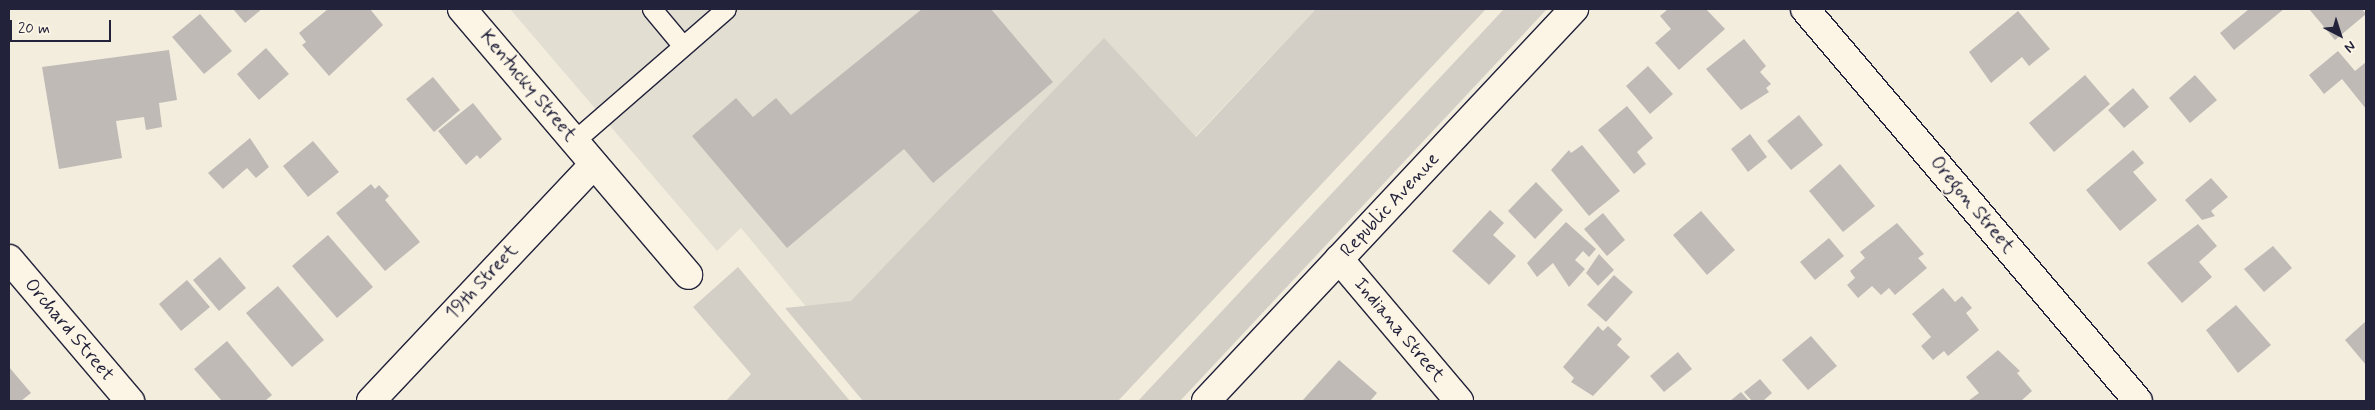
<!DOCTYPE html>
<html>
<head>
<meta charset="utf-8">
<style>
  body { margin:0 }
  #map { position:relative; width:2375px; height:410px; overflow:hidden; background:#f3edde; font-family:Mynerve,sans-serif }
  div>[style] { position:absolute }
  .built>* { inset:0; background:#e3ded2 }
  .green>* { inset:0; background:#d4cfc6 }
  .building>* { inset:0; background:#bfbab6 }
  .roads { filter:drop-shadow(1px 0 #22223b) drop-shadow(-1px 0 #22223b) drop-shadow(0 1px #22223b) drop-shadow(0 -1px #22223b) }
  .service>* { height:19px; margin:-9.5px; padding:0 9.5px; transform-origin:9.5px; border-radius:9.5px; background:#fcf5e5 }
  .minor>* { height:28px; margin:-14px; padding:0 14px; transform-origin:14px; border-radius:14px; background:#fcf5e5 }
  span { translate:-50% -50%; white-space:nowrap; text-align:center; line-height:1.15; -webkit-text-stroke:4px #fcf5e5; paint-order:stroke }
  .street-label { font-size:19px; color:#22223b }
  .frame { position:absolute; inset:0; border:10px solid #22223b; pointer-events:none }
  .north { position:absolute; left:2315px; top:10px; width:50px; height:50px; -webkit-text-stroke:4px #fcf5e5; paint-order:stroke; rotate:140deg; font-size:14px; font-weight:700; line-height:20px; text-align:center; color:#22223b }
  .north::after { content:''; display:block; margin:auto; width:18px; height:22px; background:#22223b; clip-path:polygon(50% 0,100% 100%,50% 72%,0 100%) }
  .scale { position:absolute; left:10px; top:20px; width:101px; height:22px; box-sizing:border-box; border:2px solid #22223b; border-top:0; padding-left:6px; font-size:15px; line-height:18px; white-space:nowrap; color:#22223b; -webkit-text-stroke:4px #fcf5e5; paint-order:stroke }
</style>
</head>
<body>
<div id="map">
  <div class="built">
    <i style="clip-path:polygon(510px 9px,1316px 9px,1195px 137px,1164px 103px,902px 401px,884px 401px,741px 228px,717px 251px)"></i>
  </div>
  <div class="green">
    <i style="clip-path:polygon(1316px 9px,1486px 9px,1118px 401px,863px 401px,785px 308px,851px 301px,1104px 38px,1196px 137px)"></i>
    <i style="clip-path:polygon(1504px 9px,1547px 9px,1180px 401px,1138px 401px)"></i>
    <i style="clip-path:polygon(738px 267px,850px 401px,726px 401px,751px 374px,693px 307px)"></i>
  </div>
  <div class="building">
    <i style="clip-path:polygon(233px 9px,262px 9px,245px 23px)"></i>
    <i style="clip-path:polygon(328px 9px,370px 9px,383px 25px,329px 76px,302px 45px,306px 42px,299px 33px)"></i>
    <i style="clip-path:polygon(922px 9px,991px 9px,1053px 82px,933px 183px,904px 149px,787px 248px,692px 136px,736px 98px,753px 117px,776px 98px,791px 115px)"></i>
    <i style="clip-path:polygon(1668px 9px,1706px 9px,1725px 29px,1679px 70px,1655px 43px,1671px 29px,1660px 16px)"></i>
    <i style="clip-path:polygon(2249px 9px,2284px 9px,2234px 50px,2220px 33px)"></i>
    <i style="clip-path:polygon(2309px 9px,2362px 9px,2366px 14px,2335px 40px)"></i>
    <i style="clip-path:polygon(2018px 11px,2050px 49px,2029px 66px,2022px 57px,1991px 83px,1969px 52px)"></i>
    <i style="clip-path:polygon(200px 14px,232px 51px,204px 74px,172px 37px)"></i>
    <i style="clip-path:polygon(1744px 39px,1766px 66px,1760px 72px,1771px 84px,1766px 88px,1769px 92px,1741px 110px,1706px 69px)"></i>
    <i style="clip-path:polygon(266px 48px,289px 74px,259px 100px,237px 74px)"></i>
    <i style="clip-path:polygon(169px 50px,177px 100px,159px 103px,162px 127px,146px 130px,144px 117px,116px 121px,122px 158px,59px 169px,42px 67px)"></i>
    <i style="clip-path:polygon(2338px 51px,2355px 71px,2366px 62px,2366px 109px,2342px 79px,2324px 94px,2309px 75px)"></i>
    <i style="clip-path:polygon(1648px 66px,1673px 94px,1650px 114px,1626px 86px)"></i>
    <i style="clip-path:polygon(2085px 75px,2110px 104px,2054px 152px,2029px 123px)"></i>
    <i style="clip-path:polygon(2195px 75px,2217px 100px,2190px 123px,2169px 98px)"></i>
    <i style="clip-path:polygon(433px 77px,460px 110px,434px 132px,406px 99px)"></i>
    <i style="clip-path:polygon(2133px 88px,2149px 107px,2124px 128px,2108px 110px)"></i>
    <i style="clip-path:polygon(473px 103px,502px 139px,480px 159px,477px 155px,466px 165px,438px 131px)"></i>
    <i style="clip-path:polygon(1627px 106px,1653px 138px,1637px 152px,1646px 164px,1634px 174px,1598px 130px)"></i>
    <i style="clip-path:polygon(1799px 115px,1823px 145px,1791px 170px,1767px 141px)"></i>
    <i style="clip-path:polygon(1750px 134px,1767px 157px,1748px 172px,1731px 149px)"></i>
    <i style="clip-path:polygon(250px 138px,269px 167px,256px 178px,247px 168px,223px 189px,208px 173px)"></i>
    <i style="clip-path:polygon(313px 141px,339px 172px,308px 197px,283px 166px)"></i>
    <i style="clip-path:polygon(1582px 145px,1620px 191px,1589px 216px,1551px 170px,1569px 150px,1571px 153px)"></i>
    <i style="clip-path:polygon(2133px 150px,2144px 163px,2133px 172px,2157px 200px,2120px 231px,2086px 190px)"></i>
    <i style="clip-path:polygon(1840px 164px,1875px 206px,1843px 232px,1809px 191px)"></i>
    <i style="clip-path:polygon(2211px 178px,2228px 197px,2211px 211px,2215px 216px,2202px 220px,2185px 200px)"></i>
    <i style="clip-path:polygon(1536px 182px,1563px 210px,1535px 239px,1508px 211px)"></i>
    <i style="clip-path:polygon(371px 184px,375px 189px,379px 185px,389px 196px,385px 200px,420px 242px,385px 271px,336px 213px)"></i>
    <i style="clip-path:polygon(1490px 210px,1504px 223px,1493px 235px,1516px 256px,1489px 285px,1452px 251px)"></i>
    <i style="clip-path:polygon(1701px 211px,1735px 250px,1707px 275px,1673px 235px)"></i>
    <i style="clip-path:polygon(1603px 213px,1625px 240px,1607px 256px,1584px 229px)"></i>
    <i style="clip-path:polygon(1566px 222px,1596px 249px,1589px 257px,1583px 251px,1575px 260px,1585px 269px,1569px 287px,1553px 263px,1537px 277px,1527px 263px)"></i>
    <i style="clip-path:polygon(1897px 223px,1924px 254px,1918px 258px,1927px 268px,1895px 295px,1889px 288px,1881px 295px,1872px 286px,1858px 298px,1847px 285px,1855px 278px,1850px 271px,1865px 258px,1860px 252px)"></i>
    <i style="clip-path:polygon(2198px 224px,2217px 246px,2199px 262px,2212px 277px,2182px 303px,2147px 263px)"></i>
    <i style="clip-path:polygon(328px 235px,373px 287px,337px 318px,292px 266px)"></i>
    <i style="clip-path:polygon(1829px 238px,1844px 256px,1815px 280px,1800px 262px)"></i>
    <i style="clip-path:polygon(2273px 246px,2292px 268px,2264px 292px,2244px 269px)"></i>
    <i style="clip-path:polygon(1599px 254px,1614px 270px,1598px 286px,1586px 273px)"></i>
    <i style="clip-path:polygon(220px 257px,246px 288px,219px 311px,193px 280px)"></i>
    <i style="clip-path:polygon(1614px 275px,1633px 292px,1606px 322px,1587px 305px)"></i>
    <i style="clip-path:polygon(187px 280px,210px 307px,181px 331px,159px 304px)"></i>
    <i style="clip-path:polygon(278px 286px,324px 340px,292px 367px,246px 313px)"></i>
    <i style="clip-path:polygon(1943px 288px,1955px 302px,1962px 296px,1972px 308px,1966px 313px,1979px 330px,1948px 356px,1944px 351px,1933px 360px,1921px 346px,1931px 337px,1912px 314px)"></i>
    <i style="clip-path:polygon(2236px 305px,2271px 345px,2238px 373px,2206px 330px)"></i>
    <i style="clip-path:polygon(2366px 321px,2366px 365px,2345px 340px)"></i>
    <i style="clip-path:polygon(1598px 326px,1603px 331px,1608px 326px,1622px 339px,1617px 345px,1630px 357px,1593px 396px,1571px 382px,1574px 378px,1563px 367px)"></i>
    <i style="clip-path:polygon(1811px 336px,1837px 366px,1808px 390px,1782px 360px)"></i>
    <i style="clip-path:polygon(227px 341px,272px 395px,265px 401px,222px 401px,194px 369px)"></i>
    <i style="clip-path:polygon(1998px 350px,2020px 371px,2017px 373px,2032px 391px,2021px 401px,1968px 401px,1979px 393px,1966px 377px)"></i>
    <i style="clip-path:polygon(1678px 352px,1692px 369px,1664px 392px,1650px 376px)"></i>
    <i style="clip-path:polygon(1339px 360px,1377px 393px,1370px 401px,1302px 401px)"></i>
    <i style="clip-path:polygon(9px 367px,31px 393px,21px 401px,9px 401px)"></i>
    <i style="clip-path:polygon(1760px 379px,1772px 393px,1763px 401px,1752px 401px,1744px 392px)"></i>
    <i style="clip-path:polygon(1741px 392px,1749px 401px,1730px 401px)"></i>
  </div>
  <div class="roads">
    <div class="service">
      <i style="left:652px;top:9px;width:48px;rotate:50deg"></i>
      <i style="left:574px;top:141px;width:201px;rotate:-41deg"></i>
    </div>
    <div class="minor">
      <i style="left:462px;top:9px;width:349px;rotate:49.6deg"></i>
      <i style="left:1805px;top:9px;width:514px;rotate:49.65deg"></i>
      <i style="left:9px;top:259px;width:187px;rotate:49.6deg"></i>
      <i style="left:1339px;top:259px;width:186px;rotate:49.8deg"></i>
      <i style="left:371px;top:401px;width:325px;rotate:-46.7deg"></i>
      <i style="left:1206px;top:401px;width:538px;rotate:-46.81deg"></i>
    </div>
  </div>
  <div class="street-label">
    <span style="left:528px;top:86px;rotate:50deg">Kentucky Street</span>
    <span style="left:1390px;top:205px;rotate:-47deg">Republic Avenue</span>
    <span style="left:1972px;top:205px;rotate:50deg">Oregon Street</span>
    <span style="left:482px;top:282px;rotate:-47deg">19th Street</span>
    <span style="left:69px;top:330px;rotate:50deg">Orchard Street</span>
    <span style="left:1399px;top:330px;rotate:50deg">Indiana Street</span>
  </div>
  <div class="frame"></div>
  <div class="north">N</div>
  <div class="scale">20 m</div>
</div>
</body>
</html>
